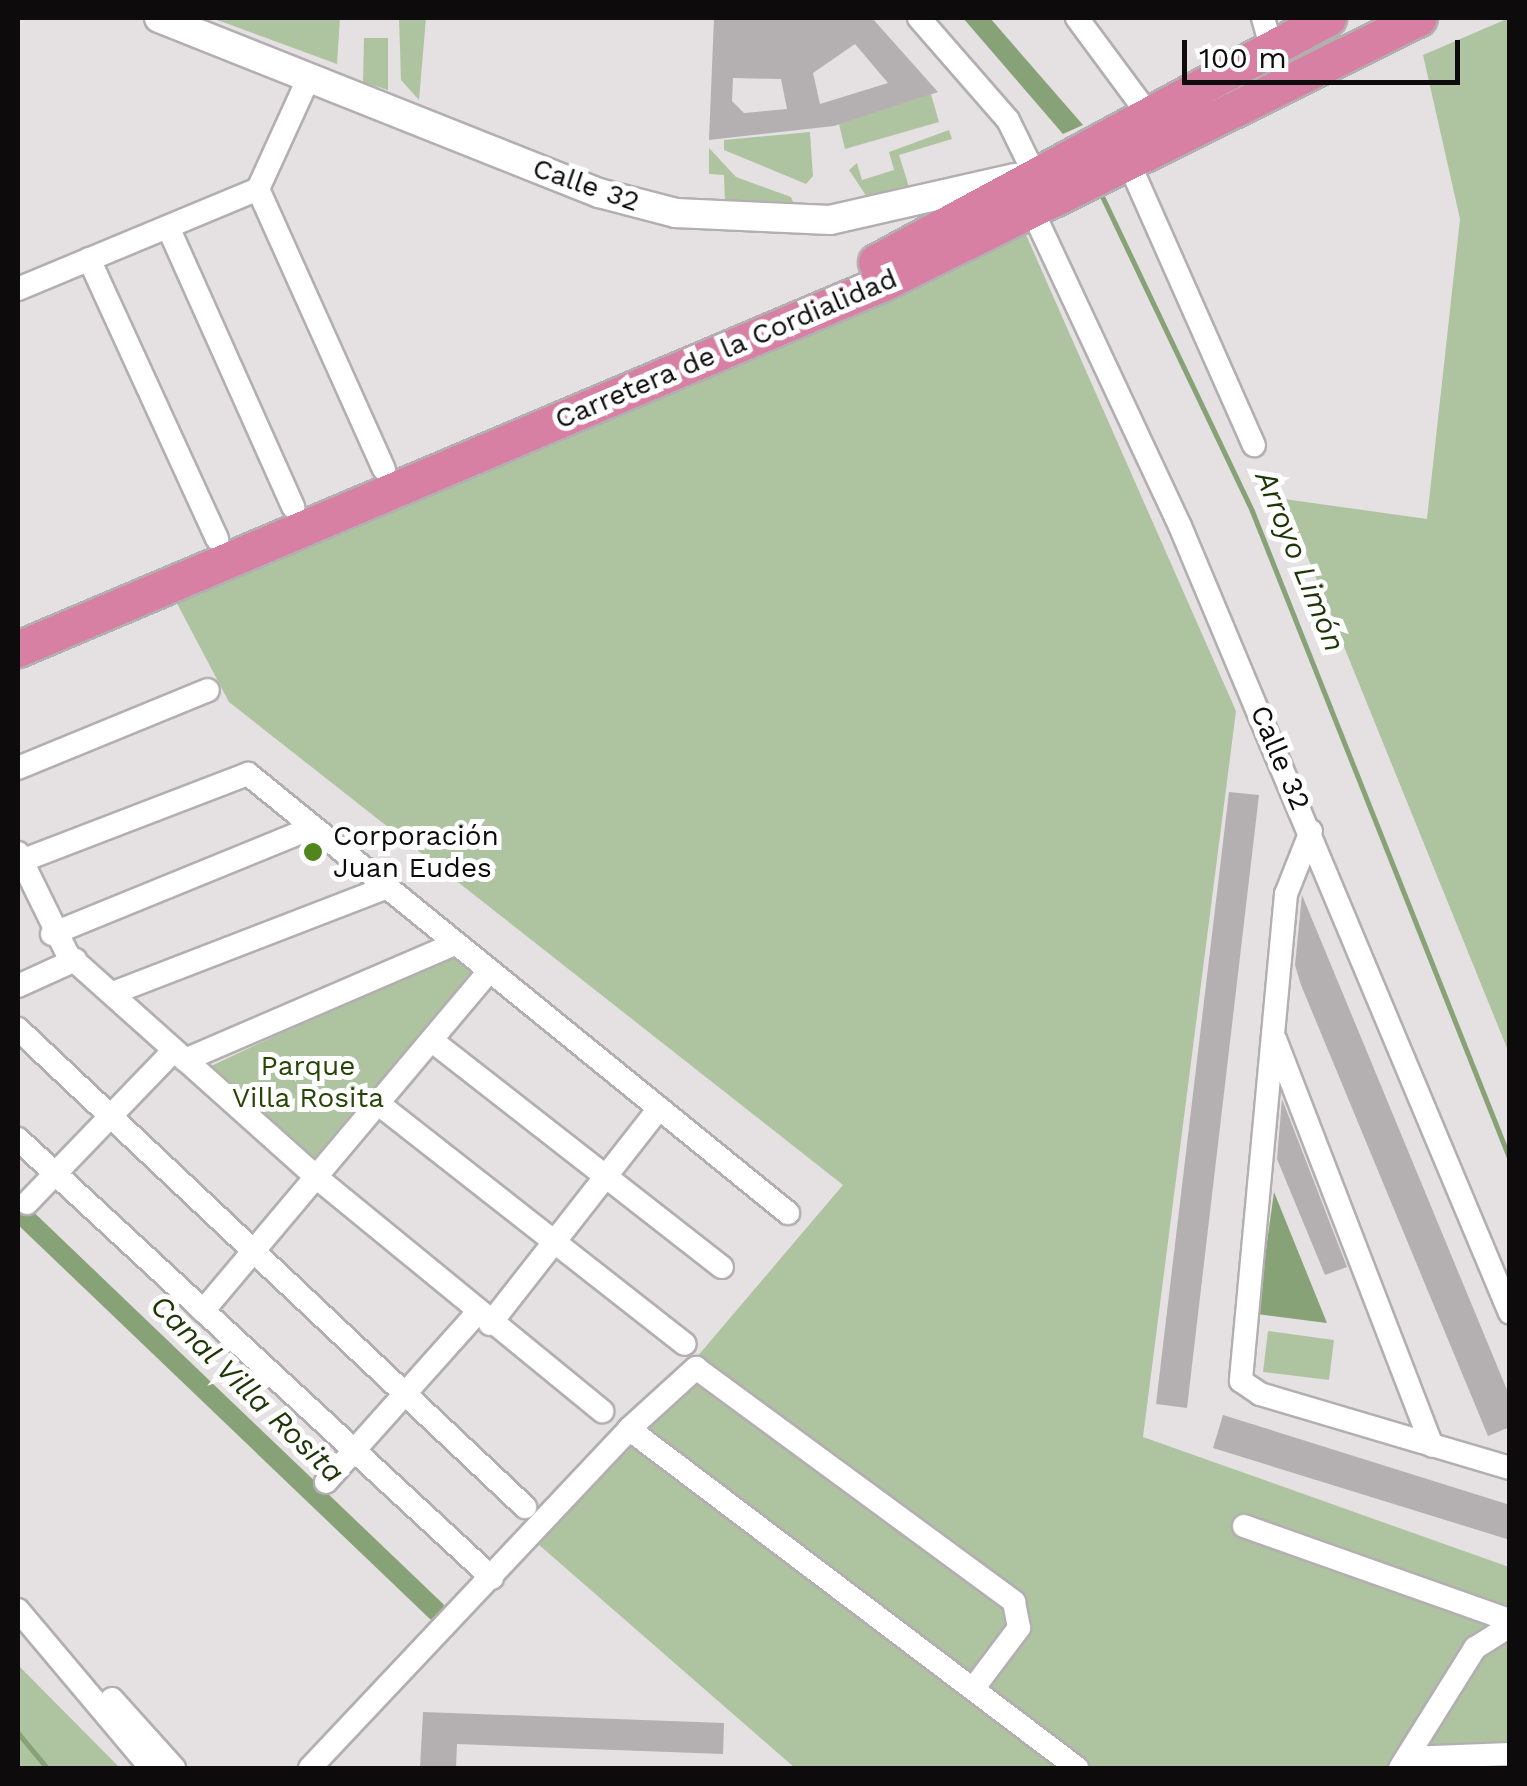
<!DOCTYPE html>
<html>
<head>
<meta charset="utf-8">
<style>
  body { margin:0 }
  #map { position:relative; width:1527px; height:1786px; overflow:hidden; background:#e5e0e2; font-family:"Work Sans",sans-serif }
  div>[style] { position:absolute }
  .green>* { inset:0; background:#aec4a0 }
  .water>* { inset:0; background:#88a277 }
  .stream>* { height:5px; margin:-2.5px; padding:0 2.5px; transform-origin:2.5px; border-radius:2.5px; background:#88a277 }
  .canal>* { height:20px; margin:-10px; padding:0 10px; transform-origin:10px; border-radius:10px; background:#88a277 }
  .building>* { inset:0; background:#b4afb1 }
  .roads { filter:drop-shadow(2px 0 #b3afb0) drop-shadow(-2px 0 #b3afb0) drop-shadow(0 2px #b3afb0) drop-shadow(0 -2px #b3afb0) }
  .minor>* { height:22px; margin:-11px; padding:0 11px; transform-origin:11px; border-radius:11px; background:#fff }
  .tertiary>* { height:28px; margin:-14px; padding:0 14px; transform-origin:14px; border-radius:14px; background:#fff }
  .trunk>* { height:35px; margin:-17.5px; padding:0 17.5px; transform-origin:17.5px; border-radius:17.5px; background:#d880a4 }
  .dots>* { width:28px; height:28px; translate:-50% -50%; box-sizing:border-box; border:5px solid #fff; border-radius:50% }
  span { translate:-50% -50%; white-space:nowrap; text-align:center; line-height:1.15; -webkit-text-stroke:10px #fff; paint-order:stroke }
  .street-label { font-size:28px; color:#0d0b0c }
  .poi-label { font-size:28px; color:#0d0b0c }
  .left { translate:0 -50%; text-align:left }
  .park-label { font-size:28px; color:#274605 }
  .water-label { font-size:30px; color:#1e3607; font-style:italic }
  .frame { position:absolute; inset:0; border:20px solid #0d0b0c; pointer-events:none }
  .scale { position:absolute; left:1182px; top:40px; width:278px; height:45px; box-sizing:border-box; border:5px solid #0d0b0c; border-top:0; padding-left:12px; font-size:30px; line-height:35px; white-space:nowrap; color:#0d0b0c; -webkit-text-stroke:8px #fff; paint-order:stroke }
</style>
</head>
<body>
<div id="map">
  <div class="green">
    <i style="clip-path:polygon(212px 18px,340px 18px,337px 64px)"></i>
    <i style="clip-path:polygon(399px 18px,426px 18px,419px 100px,401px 80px)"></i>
    <i style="clip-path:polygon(1509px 18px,1509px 1053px,1284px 499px,1427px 519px,1460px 219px,1423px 55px)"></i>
    <i style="clip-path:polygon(364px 38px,388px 38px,388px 90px,363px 82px)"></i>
    <i style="clip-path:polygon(931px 94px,939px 122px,845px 149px,839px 124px)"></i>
    <i style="clip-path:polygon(949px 130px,952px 139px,899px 155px,909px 187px,867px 197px,849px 170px,857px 163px,862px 180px,894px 170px,889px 152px)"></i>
    <i style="clip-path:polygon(810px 132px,813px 176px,806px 184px,724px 150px,724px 140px)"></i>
    <i style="clip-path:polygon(709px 148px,736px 177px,791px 197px,795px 206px,725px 204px,724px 175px,709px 174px)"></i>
    <i style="clip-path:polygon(1023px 228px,1236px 711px,1143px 1437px,1509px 1567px,1509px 1768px,795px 1768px,538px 1544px,843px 1185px,229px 702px,172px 594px)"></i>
    <i style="clip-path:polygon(451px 953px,476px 975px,313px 1163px,209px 1067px)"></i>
    <i style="clip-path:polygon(1268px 1331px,1334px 1340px,1329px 1380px,1263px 1372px)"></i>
    <i style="clip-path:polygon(18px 1664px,18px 1665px,120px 1768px,18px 1768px)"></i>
  </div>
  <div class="water">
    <i style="clip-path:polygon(963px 18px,990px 18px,1083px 125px,1063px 134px)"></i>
    <i style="clip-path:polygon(1274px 1192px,1327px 1323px,1257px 1314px)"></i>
  </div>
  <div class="stream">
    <i style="left:1100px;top:192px;width:353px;rotate:64.5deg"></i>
    <i style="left:1252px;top:511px;width:698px;rotate:68.32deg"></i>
    <i style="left:18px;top:1733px;width:45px;rotate:50.4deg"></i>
  </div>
  <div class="canal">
    <i style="left:18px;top:1211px;width:579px;rotate:43.74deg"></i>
  </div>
  <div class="building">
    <i style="clip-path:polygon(evenodd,714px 18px,872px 18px,938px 92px,834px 126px,709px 140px,714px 18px,855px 44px,888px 83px,820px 104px,813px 73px,855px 44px,714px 18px,733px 78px,781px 79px,787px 109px,744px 113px,732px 101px,733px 78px)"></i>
    <i style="clip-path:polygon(1229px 792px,1259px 795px,1187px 1408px,1156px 1404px)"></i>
    <i style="clip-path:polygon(1302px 895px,1510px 1397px,1510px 1427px,1488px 1436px,1301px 985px,1295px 965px)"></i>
    <i style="clip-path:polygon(1282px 1099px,1347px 1267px,1325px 1275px,1277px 1159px)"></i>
    <i style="clip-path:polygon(1223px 1415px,1510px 1505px,1510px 1540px,1213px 1448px)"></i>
    <i style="clip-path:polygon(423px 1712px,724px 1723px,723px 1754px,457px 1744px,456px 1768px,420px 1768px)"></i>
  </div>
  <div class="roads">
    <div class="minor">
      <i style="left:919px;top:18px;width:135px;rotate:48.9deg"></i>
      <i style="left:1008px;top:120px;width:59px;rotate:63.9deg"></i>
      <i style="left:1077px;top:18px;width:119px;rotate:53.5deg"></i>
      <i style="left:1263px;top:18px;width:32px;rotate:74deg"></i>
      <i style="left:1128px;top:161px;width:311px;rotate:66.1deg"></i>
      <i style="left:258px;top:189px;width:307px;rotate:65.8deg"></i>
      <i style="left:1032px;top:210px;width:349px;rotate:64.9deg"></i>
      <i style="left:1180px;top:526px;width:853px;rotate:67.25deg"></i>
      <i style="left:168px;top:227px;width:307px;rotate:65.9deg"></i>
      <i style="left:89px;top:259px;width:308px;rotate:65.4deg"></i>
      <i style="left:18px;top:289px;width:260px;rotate:-22.6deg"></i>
      <i style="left:258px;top:189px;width:123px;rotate:-65.5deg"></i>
      <i style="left:18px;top:768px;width:205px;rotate:-22.3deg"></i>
      <i style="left:1311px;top:831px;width:68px;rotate:111.6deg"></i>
      <i style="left:1286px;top:894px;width:489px;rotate:95.3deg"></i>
      <i style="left:1241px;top:1381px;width:23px;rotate:34deg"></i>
      <i style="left:1260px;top:1394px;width:261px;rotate:16.5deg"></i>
      <i style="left:18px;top:853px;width:114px;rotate:63.9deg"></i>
      <i style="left:68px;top:955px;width:333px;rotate:41.8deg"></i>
      <i style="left:316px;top:1177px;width:370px;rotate:39.3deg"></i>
      <i style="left:21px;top:861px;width:243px;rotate:-21deg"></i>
      <i style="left:248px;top:774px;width:696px;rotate:39.11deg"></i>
      <i style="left:52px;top:934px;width:281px;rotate:-22.2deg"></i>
      <i style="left:18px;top:986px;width:63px;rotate:-24.5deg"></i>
      <i style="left:113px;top:993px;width:288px;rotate:-21.1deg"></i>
      <i style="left:18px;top:1029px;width:697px;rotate:43.31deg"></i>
      <i style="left:1275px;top:1039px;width:436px;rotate:68.9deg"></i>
      <i style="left:435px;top:1043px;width:364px;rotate:38deg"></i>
      <i style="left:185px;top:1060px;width:291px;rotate:-23.3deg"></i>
      <i style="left:380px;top:1105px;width:387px;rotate:38.1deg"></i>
      <i style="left:18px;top:1139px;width:646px;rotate:42.8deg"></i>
      <i style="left:27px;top:1203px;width:212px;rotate:-46.1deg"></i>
      <i style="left:203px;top:1311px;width:439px;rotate:-49.9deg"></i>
      <i style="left:490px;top:1324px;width:272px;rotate:-51.9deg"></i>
      <i style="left:629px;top:1429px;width:562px;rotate:37.11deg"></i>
      <i style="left:326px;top:1482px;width:227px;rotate:-48.2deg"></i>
      <i style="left:1244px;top:1526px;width:282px;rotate:19.5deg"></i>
      <i style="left:18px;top:1610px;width:207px;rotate:49.9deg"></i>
      <i style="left:112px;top:1699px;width:93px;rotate:48.1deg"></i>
      <i style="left:1408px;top:1758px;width:102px;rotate:-2.2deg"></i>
      <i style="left:310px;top:1768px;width:465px;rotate:-46.7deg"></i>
      <i style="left:629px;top:1429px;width:91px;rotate:-42.3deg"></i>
      <i style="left:696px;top:1368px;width:395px;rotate:36.3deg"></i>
      <i style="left:1014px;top:1602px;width:26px;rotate:79deg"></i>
      <i style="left:1019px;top:1628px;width:76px;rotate:127deg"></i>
      <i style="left:1400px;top:1768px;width:142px;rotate:-58deg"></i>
      <i style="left:1475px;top:1648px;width:41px;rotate:-32.2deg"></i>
    </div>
    <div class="tertiary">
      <i style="left:159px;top:18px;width:474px;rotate:21.7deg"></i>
      <i style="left:599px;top:193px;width:80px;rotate:14.6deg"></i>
      <i style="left:676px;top:213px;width:154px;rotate:2.6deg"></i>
      <i style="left:830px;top:220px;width:190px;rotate:-12.8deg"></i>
    </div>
    <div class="trunk">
      <i style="left:876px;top:262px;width:514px;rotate:-28.36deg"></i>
      <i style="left:18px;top:649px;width:937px;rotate:-22.93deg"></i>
      <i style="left:881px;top:284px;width:600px;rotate:-26.31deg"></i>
    </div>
  </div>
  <div class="dots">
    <i style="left:313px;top:852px;background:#51861d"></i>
  </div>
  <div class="street-label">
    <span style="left:586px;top:185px;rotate:19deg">Calle 32</span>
    <span style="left:726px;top:349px;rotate:-23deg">Carretera de la Cordialidad</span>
    <span style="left:1280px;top:758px;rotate:67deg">Calle 32</span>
  </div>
  <div class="poi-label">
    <span class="left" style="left:333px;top:852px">Corporación<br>Juan Eudes</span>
  </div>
  <div class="park-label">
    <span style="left:308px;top:1082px">Parque<br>Villa Rosita</span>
  </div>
  <div class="water-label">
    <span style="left:1300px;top:561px;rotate:68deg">Arroyo Limón</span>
    <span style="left:247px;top:1389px;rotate:44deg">Canal Villa Rosita</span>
  </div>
  <div class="frame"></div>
  <div class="scale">100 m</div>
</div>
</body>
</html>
